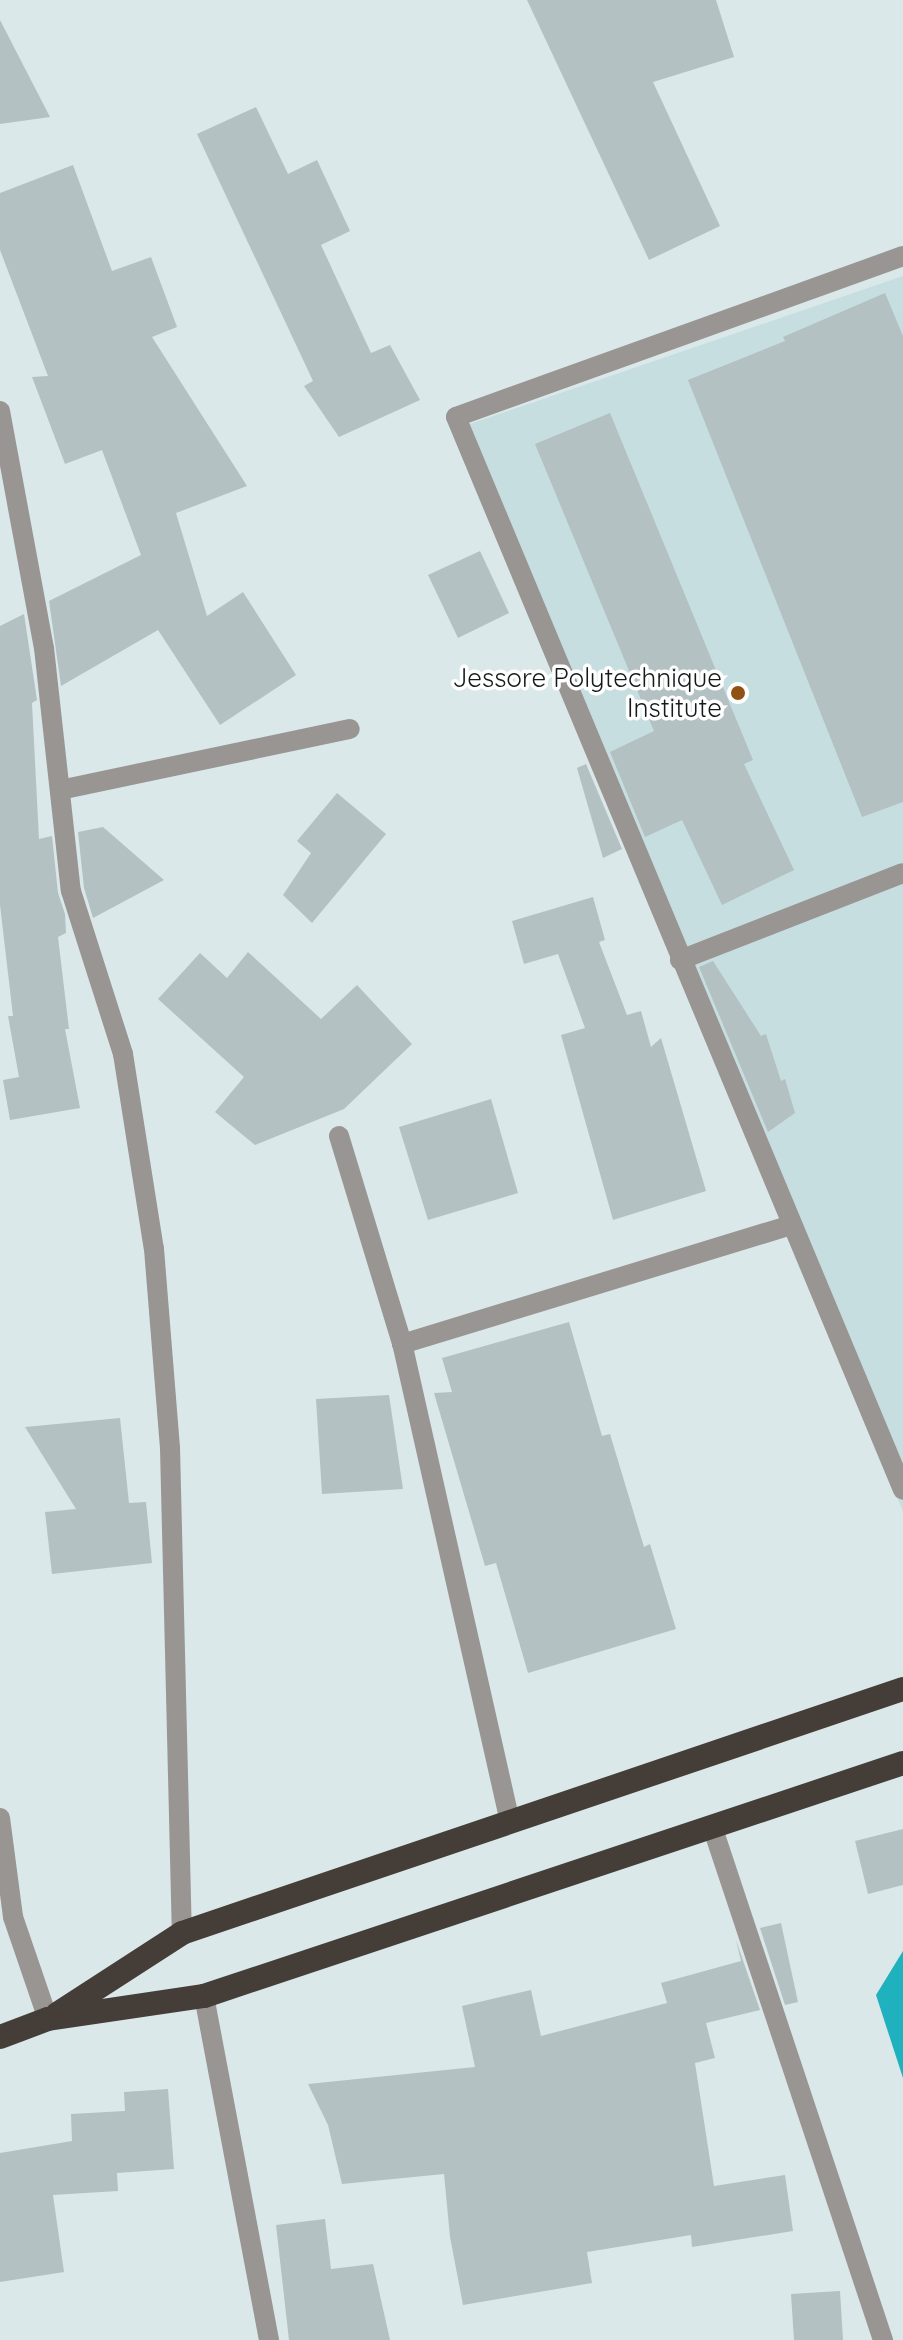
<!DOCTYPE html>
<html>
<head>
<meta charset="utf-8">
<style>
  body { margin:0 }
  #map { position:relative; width:903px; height:2340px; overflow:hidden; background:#dae8e9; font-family:Quicksand,sans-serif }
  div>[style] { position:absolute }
  .built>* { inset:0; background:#c6dee0 }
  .water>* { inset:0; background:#1fb1bd }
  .building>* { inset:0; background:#b3c1c2 }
  .minor>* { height:20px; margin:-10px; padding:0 10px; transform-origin:10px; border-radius:10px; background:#999592 }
  .highway>* { height:24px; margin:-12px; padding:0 12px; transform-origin:12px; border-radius:12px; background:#453d37 }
  .dots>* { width:22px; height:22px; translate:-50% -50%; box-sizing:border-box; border:4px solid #fff; border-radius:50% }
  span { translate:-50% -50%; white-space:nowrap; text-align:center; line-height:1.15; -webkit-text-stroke:7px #fff; paint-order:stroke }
  .poi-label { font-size:26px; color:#141919 }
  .right { translate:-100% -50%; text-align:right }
</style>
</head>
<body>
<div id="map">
  <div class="built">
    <i style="clip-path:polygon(903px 276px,903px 1512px,464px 426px)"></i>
  </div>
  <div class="water">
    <i style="clip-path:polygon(903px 1951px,903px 2078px,876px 1995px)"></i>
  </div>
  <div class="building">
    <i style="clip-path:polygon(527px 0,716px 0,734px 57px,653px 82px,720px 226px,649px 260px)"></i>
    <i style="clip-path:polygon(0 20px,50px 117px,0 124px)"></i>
    <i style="clip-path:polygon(256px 107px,288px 174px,317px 160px,350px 231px,321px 245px,371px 353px,390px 345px,420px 400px,339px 437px,304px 386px,313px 381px,197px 134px)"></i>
    <i style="clip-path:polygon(73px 165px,112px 271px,151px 257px,177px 327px,152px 337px,247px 486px,176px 513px,207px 616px,243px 592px,296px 675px,220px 725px,158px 630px,61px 686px,49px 601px,141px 555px,102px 450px,65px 464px,32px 377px,48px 376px,0 250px,0 193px)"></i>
    <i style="clip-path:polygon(885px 293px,903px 336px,903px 802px,862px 817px,688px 380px,785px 341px,783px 337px)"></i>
    <i style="clip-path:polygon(610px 413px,753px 760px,744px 764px,794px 870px,722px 905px,682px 820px,645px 837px,610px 752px,654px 731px,535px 444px)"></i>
    <i style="clip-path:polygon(480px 551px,509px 613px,458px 638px,428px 575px)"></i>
    <i style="clip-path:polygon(24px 614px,37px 700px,32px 703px,39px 839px,52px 836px,58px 893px,65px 914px,66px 933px,58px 937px,69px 1029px,65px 1029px,80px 1108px,10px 1120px,3px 1080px,19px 1077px,8px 1016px,13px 1016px,0 905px,0 626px)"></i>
    <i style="clip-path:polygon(586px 764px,622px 849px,603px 858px,577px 768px)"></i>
    <i style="clip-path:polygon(337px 793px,386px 834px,312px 923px,283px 895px,311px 853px,297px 841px)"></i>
    <i style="clip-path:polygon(103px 827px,164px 880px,93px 918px,84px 888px,78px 832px)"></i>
    <i style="clip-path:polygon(593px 897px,605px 940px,599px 942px,627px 1015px,641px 1011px,651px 1047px,661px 1038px,706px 1191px,613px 1220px,561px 1035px,585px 1028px,558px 954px,524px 964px,512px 921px)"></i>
    <i style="clip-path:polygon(248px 952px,321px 1019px,357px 985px,412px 1044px,344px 1109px,255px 1145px,215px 1112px,244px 1077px,158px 999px,200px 953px,227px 978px)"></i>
    <i style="clip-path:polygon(713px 961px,761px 1036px,766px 1034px,781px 1081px,785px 1079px,795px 1113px,768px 1132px,699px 967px)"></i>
    <i style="clip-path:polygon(491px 1099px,518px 1193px,428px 1220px,399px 1127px)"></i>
    <i style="clip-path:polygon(569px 1322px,602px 1436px,610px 1434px,644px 1547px,650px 1544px,676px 1629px,528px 1673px,496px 1563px,485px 1566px,434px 1393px,452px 1392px,442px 1358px)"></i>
    <i style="clip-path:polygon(389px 1395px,403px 1489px,322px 1494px,316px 1399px)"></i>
    <i style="clip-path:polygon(120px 1418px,129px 1503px,146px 1502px,152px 1563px,52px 1574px,45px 1512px,76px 1509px,25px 1427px)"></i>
    <i style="clip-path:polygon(903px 1829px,903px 1885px,868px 1894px,855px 1841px)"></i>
    <i style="clip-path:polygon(781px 1923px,798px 2002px,785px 2005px,760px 1928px)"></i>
    <i style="clip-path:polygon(736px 1940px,760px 2010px,706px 2023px,715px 2058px,695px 2063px,714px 2186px,785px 2175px,793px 2231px,692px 2247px,691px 2235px,587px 2252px,592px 2283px,463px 2305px,450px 2237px,444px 2174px,342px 2184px,328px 2125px,308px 2084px,475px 2067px,462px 2006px,531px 1990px,541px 2036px,667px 2003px,661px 1983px,741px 1961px)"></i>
    <i style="clip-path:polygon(168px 2089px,174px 2169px,117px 2173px,118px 2191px,53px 2195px,64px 2272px,0 2282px,0 2153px,72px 2141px,71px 2114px,125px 2111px,124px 2092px)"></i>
    <i style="clip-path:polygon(325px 2219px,331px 2269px,373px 2264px,390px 2340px,289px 2340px,276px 2225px)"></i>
    <i style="clip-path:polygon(840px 2291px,843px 2340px,794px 2340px,791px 2294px)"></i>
  </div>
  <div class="minor">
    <i style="left:903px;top:256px;width:475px;rotate:160.2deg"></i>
    <i style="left:456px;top:417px;width:1162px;rotate:67.38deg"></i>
    <i style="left:0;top:411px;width:241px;rotate:79.5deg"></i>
    <i style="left:44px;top:648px;width:244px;rotate:83.7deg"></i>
    <i style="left:71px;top:891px;width:171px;rotate:72.3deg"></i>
    <i style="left:123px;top:1054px;width:197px;rotate:81deg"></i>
    <i style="left:154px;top:1249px;width:200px;rotate:85.4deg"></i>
    <i style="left:170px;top:1448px;width:485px;rotate:88.6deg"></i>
    <i style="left:60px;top:790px;width:296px;rotate:-11.9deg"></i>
    <i style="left:680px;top:960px;width:239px;rotate:-21.3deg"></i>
    <i style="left:339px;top:1136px;width:217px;rotate:73.1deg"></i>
    <i style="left:0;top:1818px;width:100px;rotate:82.5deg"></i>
    <i style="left:13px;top:1917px;width:108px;rotate:71.1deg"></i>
    <i style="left:510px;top:1822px;width:490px;rotate:-102.7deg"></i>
    <i style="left:402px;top:1344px;width:408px;rotate:-17deg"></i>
    <i style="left:712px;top:1826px;width:542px;rotate:71.6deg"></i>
    <i style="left:204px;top:1996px;width:350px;rotate:79.3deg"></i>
  </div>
  <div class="highway">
    <i style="left:57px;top:2014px;width:149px;rotate:-32.9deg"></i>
    <i style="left:182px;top:1933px;width:761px;rotate:-18.7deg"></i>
    <i style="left:0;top:2037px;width:51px;rotate:-20.6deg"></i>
    <i style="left:48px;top:2019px;width:158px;rotate:-8.4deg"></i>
    <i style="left:204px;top:1996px;width:737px;rotate:-18.43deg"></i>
  </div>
  <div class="dots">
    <i style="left:738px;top:693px;background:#8f5214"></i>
  </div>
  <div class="poi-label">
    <span class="right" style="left:722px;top:693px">Jessore Polytechnique<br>Institute</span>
  </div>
</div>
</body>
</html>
